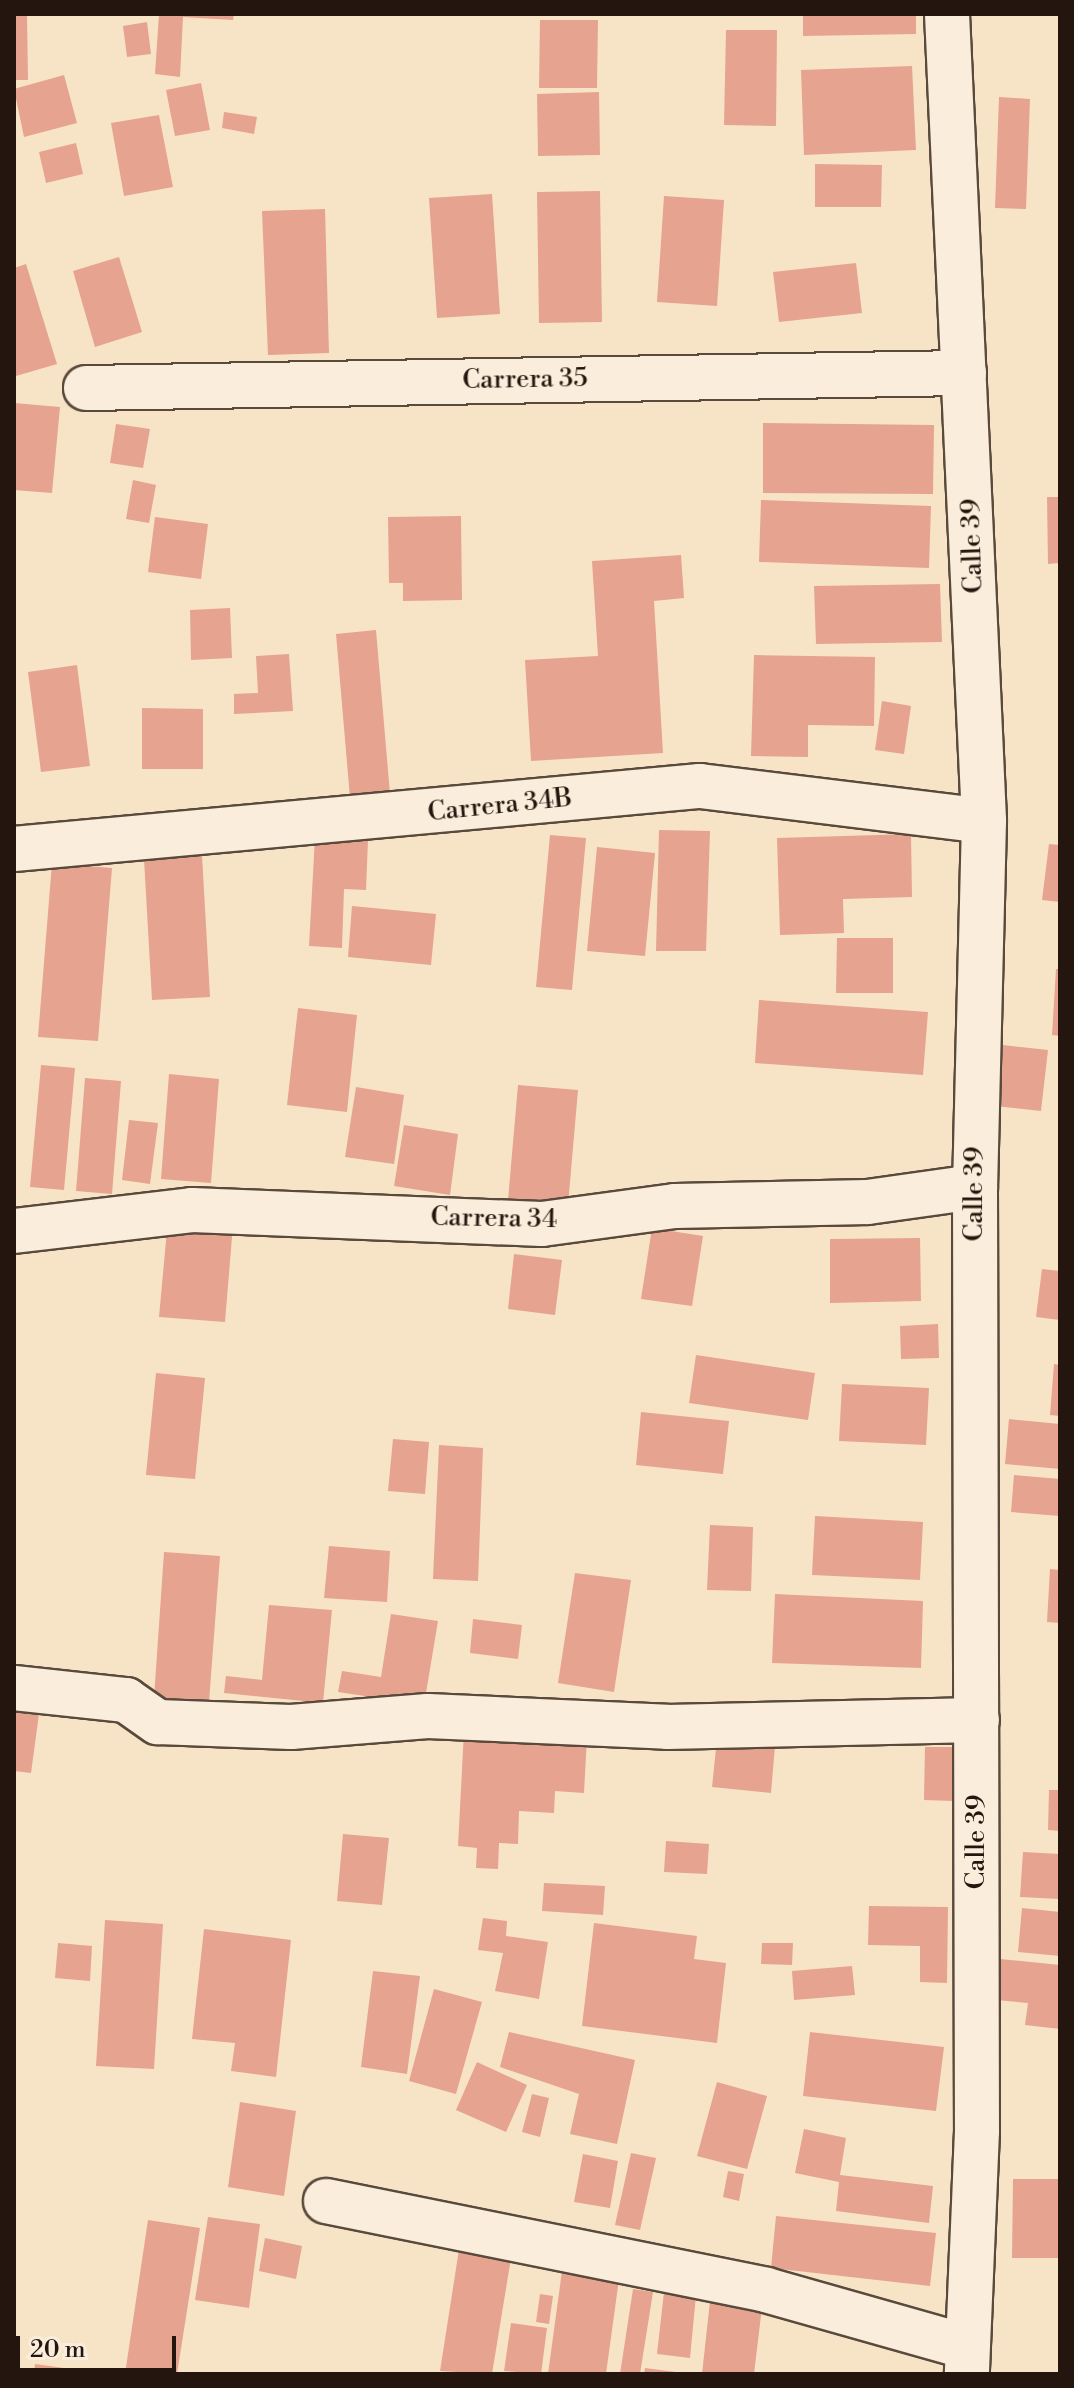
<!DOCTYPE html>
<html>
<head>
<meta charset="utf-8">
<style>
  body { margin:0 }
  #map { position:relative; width:1074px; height:2388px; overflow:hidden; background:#f7e4c7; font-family:"Libre Bodoni",serif }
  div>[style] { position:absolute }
  .building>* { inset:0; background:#e6a38f }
  .roads { filter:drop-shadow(2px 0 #594a3c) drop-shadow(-2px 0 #594a3c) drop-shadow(0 2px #594a3c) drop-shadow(0 -2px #594a3c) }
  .pedestrian>* { height:44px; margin:-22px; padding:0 22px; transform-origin:22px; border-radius:22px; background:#faeddb }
  .minor>* { height:44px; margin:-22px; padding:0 22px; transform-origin:22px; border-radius:22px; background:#faeddb }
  span { translate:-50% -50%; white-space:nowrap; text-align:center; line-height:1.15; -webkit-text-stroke:7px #faeddb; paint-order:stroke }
  .street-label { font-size:26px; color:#24160e }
  .frame { position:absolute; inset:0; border:16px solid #24160e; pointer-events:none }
  .scale { position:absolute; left:16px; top:2336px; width:160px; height:36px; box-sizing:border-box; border:4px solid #24160e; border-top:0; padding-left:10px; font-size:24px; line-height:28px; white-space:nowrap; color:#24160e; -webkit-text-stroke:6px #faeddb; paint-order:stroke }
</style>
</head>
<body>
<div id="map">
  <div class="building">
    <i style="clip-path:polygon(14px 14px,27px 14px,28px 80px,14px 80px)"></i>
    <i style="clip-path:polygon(159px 14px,234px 14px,233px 20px,183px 17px,180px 77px,155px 74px)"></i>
    <i style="clip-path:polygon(803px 14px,916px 14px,916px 34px,803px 36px)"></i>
    <i style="clip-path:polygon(540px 20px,598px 20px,597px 88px,539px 88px)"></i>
    <i style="clip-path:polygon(147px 22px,151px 54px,127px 57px,123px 26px)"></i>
    <i style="clip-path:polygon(726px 30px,777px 30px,776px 126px,724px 125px)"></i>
    <i style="clip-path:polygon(912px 66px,916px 150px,804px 155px,801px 70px)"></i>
    <i style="clip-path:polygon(64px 75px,77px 123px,24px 137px,14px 89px)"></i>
    <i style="clip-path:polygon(201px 83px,210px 130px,175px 136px,166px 90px)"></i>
    <i style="clip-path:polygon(599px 92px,600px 155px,538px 156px,537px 94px)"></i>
    <i style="clip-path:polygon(999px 97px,1030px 99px,1026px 209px,995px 208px)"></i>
    <i style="clip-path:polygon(224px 112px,257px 117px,254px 134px,222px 128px)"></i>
    <i style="clip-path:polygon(159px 115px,173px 187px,124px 196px,111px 123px)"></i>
    <i style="clip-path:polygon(76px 143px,83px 174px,46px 183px,39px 152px)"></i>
    <i style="clip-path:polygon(815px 164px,882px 165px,881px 207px,815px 207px)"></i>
    <i style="clip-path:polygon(600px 191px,602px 322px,539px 323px,537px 192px)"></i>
    <i style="clip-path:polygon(492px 194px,500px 314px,437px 318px,429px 198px)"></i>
    <i style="clip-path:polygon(664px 196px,724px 200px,717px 306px,657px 302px)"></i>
    <i style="clip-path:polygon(325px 209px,329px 353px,268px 355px,262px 211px)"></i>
    <i style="clip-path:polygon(119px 257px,142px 332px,95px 347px,73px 271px)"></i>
    <i style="clip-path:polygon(856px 263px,862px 313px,779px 322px,773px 272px)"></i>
    <i style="clip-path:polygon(26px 264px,57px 364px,16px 376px,14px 268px)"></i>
    <i style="clip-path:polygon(14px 403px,60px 407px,52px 493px,14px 490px)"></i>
    <i style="clip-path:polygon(763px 423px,934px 425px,933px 494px,763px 493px)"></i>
    <i style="clip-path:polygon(116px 424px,150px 429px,143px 468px,110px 463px)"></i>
    <i style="clip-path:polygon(133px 480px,156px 485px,149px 523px,126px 519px)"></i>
    <i style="clip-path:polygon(1047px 497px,1060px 497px,1060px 563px,1048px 564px)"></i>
    <i style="clip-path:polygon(761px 500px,931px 506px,929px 568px,759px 562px)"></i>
    <i style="clip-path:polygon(461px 516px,462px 600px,403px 601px,403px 583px,389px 583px,388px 517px)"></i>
    <i style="clip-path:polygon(155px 517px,208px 524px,201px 579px,148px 572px)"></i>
    <i style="clip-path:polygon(681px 555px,684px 598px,654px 601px,663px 753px,531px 761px,525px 660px,598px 656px,592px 561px)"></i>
    <i style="clip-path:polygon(940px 584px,942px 642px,816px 644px,814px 586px)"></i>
    <i style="clip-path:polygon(230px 608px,232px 658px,191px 660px,190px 610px)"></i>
    <i style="clip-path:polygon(376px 630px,390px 794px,350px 798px,336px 634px)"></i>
    <i style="clip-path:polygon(289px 654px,293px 711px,234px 714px,234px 694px,258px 693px,256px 656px)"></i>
    <i style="clip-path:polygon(754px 655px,875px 657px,874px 726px,808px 725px,808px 757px,751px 756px)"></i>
    <i style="clip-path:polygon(77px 665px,90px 766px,41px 772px,28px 672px)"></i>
    <i style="clip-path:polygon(882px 701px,911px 706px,904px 754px,875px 750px)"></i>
    <i style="clip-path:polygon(142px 708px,203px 709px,203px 769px,142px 769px)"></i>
    <i style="clip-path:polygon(659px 830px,710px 831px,706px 951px,656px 951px)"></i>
    <i style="clip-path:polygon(911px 834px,912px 897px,843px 899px,844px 933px,780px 935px,777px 838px)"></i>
    <i style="clip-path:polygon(550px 835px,586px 838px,572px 990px,536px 987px)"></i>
    <i style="clip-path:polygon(315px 837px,368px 840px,366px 890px,344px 889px,342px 948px,309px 946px)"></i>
    <i style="clip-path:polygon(1049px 844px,1060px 845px,1060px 902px,1042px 900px)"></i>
    <i style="clip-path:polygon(597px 847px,655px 853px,645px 956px,587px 951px)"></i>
    <i style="clip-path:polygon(202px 855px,210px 997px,152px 1000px,144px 859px)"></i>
    <i style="clip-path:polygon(52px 863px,112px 868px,98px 1041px,38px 1037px)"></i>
    <i style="clip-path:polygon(352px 906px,436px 914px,431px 965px,348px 957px)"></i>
    <i style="clip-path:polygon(837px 938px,893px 938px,893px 993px,836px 993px)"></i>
    <i style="clip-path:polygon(1056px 969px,1060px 969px,1060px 1036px,1052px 1035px)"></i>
    <i style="clip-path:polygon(759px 1000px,928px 1012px,923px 1075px,755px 1063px)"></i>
    <i style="clip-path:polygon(298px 1008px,357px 1015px,347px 1112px,287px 1105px)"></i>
    <i style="clip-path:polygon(1003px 1045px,1048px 1050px,1041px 1111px,995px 1106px)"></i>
    <i style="clip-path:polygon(41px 1065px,75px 1068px,64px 1190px,30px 1187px)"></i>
    <i style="clip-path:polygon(169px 1074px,219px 1079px,211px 1183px,161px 1179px)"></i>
    <i style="clip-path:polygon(85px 1078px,121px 1081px,112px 1194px,76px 1191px)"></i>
    <i style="clip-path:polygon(518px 1085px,578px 1090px,568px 1205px,508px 1200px)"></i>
    <i style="clip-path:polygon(356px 1087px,404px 1095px,394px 1164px,345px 1157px)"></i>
    <i style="clip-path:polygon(129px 1120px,158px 1123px,150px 1184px,122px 1180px)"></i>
    <i style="clip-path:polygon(404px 1125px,458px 1134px,450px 1195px,394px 1186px)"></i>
    <i style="clip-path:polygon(168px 1219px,233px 1225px,225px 1322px,159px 1317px)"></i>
    <i style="clip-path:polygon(652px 1228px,703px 1236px,692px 1306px,641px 1299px)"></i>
    <i style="clip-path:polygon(920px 1238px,921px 1301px,830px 1303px,830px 1239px)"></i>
    <i style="clip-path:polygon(514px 1254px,562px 1260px,555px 1315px,508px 1309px)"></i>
    <i style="clip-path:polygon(1042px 1269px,1060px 1271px,1060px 1320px,1036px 1317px)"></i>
    <i style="clip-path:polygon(938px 1324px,939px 1358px,901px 1359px,900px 1326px)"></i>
    <i style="clip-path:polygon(696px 1355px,815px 1373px,808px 1420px,689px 1403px)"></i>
    <i style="clip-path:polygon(1054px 1364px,1060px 1365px,1060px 1416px,1050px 1415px)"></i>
    <i style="clip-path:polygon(156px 1373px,205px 1378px,195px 1479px,146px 1475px)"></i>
    <i style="clip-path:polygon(842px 1384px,929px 1388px,926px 1445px,839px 1441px)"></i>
    <i style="clip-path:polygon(641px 1412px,729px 1421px,723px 1474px,636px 1465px)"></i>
    <i style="clip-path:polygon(1009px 1419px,1060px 1424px,1060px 1469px,1005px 1464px)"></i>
    <i style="clip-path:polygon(393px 1439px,429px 1442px,425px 1494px,388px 1491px)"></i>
    <i style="clip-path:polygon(439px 1445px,483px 1448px,478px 1581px,433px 1579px)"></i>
    <i style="clip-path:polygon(1014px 1475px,1060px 1479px,1060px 1516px,1011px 1512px)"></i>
    <i style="clip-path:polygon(815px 1516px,923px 1522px,920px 1580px,812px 1575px)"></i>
    <i style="clip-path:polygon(710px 1525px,753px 1527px,751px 1591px,707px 1590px)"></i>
    <i style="clip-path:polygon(329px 1546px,390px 1551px,387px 1602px,324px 1598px)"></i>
    <i style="clip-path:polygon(164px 1552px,220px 1556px,209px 1702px,154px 1698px)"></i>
    <i style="clip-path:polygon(1050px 1569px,1060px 1570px,1060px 1623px,1047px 1622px)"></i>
    <i style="clip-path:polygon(575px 1573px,631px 1580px,614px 1692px,558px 1683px)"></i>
    <i style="clip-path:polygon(775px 1594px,923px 1601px,921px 1668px,772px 1663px)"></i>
    <i style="clip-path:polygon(269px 1605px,332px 1610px,323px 1703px,224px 1693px,226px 1676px,262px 1680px)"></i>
    <i style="clip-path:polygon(391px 1614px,438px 1621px,424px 1705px,338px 1692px,342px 1671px,381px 1677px)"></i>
    <i style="clip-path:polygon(473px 1619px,522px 1625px,518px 1659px,470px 1653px)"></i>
    <i style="clip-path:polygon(14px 1711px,39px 1714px,31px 1773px,14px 1771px)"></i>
    <i style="clip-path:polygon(464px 1731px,587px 1737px,584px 1793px,555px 1791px,554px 1813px,519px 1811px,518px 1844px,499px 1843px,498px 1869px,476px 1868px,477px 1848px,458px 1846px)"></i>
    <i style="clip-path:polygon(717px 1739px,775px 1746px,771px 1793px,712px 1787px)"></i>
    <i style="clip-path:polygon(925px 1747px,953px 1747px,953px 1801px,924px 1800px)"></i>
    <i style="clip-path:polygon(1049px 1790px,1060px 1790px,1060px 1831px,1048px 1830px)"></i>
    <i style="clip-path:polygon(343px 1834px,389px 1838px,382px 1905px,337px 1901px)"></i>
    <i style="clip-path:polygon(666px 1841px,709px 1844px,707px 1874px,664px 1872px)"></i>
    <i style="clip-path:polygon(1023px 1852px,1060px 1854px,1060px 1899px,1020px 1897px)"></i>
    <i style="clip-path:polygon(544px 1883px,605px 1886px,603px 1915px,542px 1911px)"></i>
    <i style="clip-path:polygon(869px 1906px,948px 1907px,947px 1983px,920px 1982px,920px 1946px,868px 1945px)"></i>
    <i style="clip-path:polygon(1022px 1908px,1060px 1912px,1060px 1956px,1018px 1952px)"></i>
    <i style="clip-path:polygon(483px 1918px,507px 1921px,506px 1936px,548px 1942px,539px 1999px,495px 1991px,503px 1953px,478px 1950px)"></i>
    <i style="clip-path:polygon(105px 1920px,163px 1924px,154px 2069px,96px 2066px)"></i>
    <i style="clip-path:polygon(594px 1923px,697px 1936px,694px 1959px,726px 1963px,717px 2043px,582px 2026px)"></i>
    <i style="clip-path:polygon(204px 1929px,291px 1940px,276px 2077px,231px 2071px,235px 2043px,192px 2039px)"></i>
    <i style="clip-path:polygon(58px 1943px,92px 1946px,90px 1981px,55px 1978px)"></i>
    <i style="clip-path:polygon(762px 1943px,793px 1943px,792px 1965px,761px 1964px)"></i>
    <i style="clip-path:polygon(1000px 1959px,1060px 1965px,1060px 2029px,1025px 2025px,1028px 2003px,996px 2000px)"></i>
    <i style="clip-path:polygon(852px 1966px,855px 1995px,794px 2000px,792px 1971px)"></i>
    <i style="clip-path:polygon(373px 1971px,420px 1976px,407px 2074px,361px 2067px)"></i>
    <i style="clip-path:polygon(434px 1989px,482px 2002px,456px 2094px,409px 2081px)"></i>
    <i style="clip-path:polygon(509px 2032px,635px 2060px,617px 2144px,570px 2134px,579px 2094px,500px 2067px)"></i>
    <i style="clip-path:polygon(810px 2032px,944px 2047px,936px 2111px,803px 2096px)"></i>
    <i style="clip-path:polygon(477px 2062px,527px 2085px,506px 2132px,456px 2110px)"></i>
    <i style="clip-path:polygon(717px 2082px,767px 2096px,747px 2169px,697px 2156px)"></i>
    <i style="clip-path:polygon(532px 2094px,549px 2098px,540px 2137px,522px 2132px)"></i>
    <i style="clip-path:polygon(240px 2102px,296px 2111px,284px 2196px,228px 2187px)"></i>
    <i style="clip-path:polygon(804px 2129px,846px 2138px,840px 2175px,933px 2186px,929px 2223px,836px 2211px,839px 2182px,795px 2173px)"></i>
    <i style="clip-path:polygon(631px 2153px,656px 2158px,640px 2230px,615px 2225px)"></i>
    <i style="clip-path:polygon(583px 2154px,618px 2161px,610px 2208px,574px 2202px)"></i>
    <i style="clip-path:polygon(728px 2171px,744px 2174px,739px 2201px,723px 2197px)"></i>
    <i style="clip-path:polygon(1013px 2179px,1060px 2179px,1060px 2258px,1012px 2258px)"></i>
    <i style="clip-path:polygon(776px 2216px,936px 2233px,930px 2286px,771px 2268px)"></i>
    <i style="clip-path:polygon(208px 2217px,260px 2224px,249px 2308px,195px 2300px)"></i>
    <i style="clip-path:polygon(148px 2220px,200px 2228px,177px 2374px,125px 2374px)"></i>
    <i style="clip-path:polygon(265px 2238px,302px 2246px,296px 2279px,259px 2271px)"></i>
    <i style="clip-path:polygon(460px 2243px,512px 2252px,492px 2374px,440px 2371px)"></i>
    <i style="clip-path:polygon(562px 2271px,619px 2279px,606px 2374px,548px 2374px)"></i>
    <i style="clip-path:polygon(633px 2289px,653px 2292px,640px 2374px,620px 2374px)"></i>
    <i style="clip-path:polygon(664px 2292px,696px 2295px,690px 2358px,657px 2354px)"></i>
    <i style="clip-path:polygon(540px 2294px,553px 2296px,549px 2324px,536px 2322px)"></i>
    <i style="clip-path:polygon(710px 2301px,762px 2307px,754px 2374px,702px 2374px)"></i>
    <i style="clip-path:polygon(511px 2323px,547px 2328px,541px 2374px,504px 2371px)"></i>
    <i style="clip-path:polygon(35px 2364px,93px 2372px,93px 2374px,34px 2374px)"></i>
    <i style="clip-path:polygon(645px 2368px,676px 2372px,676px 2374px,644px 2374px)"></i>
  </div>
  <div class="roads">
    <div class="pedestrian">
      <i style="left:14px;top:1231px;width:179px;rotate:-6.7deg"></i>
      <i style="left:192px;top:1210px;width:350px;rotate:2.3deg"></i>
      <i style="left:542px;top:1224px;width:134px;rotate:-7.7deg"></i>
      <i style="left:675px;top:1206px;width:193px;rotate:-1.2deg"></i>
      <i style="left:868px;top:1202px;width:108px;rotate:-8deg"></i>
      <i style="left:14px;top:1688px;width:113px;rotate:6.1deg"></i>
      <i style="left:126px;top:1700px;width:39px;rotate:35deg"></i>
      <i style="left:158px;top:1722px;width:133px;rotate:2.2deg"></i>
      <i style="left:291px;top:1727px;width:137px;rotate:-4.6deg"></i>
      <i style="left:428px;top:1716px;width:239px;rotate:2.6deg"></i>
      <i style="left:667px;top:1727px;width:310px;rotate:-1.3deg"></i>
    </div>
    <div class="minor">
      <i style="left:947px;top:14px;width:808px;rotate:87.37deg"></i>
      <i style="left:984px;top:821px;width:366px;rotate:91.4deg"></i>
      <i style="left:975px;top:1187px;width:944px;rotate:89.88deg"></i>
      <i style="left:977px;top:2131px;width:243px;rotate:92.4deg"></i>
      <i style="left:86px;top:388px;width:878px;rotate:-0.98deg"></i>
      <i style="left:14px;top:849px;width:689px;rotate:-5.25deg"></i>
      <i style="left:700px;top:786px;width:286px;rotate:7deg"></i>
      <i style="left:326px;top:2201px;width:449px;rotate:11.4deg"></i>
      <i style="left:766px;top:2290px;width:209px;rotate:15.8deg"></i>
    </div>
  </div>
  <div class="street-label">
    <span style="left:525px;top:380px;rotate:-1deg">Carrera 35</span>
    <span style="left:973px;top:546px;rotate:-92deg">Calle 39</span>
    <span style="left:500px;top:806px;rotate:-6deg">Carrera 34B</span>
    <span style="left:975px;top:1194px;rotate:-90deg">Calle 39</span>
    <span style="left:494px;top:1219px;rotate:1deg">Carrera 34</span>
    <span style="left:977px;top:1842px;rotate:-90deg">Calle 39</span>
  </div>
  <div class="frame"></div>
  <div class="scale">20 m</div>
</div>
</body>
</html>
